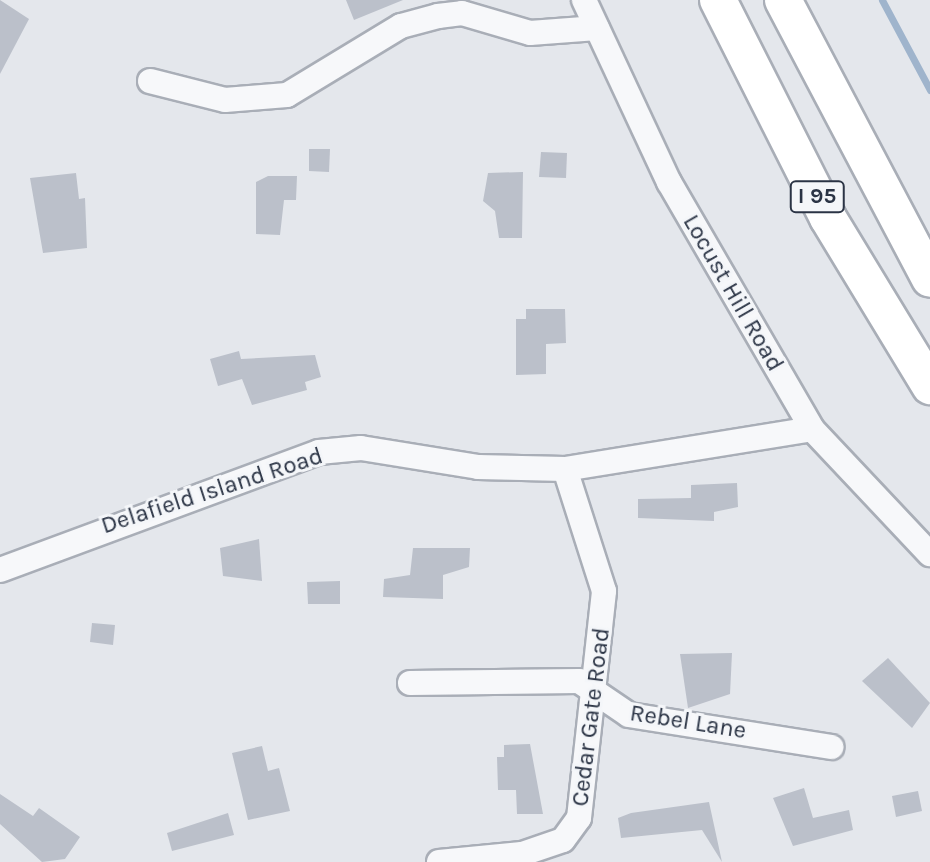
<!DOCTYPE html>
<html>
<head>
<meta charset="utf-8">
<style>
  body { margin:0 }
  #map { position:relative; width:930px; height:862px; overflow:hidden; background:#e4e7ec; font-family:Karla,sans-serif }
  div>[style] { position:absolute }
  .stream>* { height:7px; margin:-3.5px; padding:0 3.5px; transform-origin:3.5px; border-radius:3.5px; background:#9fb4cc }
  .building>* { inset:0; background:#bbc0ca }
  .roads { filter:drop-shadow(2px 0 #a9aeb7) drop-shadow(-2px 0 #a9aeb7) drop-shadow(0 2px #a9aeb7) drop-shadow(0 -2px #a9aeb7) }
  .minor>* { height:24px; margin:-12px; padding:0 12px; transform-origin:12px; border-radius:12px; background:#f7f8fa }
  .highway>* { height:36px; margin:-18px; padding:0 18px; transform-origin:18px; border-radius:18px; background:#fff }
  span { translate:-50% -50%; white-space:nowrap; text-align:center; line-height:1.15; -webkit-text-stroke:6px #f4f6f9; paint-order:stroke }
  .shield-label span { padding:2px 6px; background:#f4f6f9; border:2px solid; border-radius:6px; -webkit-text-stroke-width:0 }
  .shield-label { font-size:22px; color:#2b3445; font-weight:700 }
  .street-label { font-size:24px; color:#2b3445 }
</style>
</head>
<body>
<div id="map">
  <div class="stream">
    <i style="left:882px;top:0;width:102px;rotate:61.9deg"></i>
  </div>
  <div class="building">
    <i style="clip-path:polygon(0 0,29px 19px,0 74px)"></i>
    <i style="clip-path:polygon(346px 0,403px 0,354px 20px)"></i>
    <i style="clip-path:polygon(309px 149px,330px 149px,329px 172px,309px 171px)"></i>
    <i style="clip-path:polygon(541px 152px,567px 153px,566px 178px,539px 177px)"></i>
    <i style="clip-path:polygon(523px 172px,522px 238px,499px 238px,495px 211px,483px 201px,488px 173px)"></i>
    <i style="clip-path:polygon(76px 173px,79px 199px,85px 198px,87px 248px,43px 253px,30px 178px)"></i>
    <i style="clip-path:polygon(268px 176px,297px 176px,296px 200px,284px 200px,280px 235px,256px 234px,256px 182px)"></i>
    <i style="clip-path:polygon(526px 309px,565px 309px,566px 343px,546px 344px,546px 374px,516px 375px,516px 319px,526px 319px)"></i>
    <i style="clip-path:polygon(239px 351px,241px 359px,315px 355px,321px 377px,305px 382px,307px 390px,252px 405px,242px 379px,218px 386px,210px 359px)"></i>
    <i style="clip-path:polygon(737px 483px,738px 507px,714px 512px,714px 521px,638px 518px,638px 499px,691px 498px,691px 485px)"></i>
    <i style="clip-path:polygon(259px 539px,262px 581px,223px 576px,220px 548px)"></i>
    <i style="clip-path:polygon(413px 548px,470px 548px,469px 567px,443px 575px,443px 599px,383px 597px,384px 579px,410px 575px)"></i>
    <i style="clip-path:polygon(340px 581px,340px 604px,308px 604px,307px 582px)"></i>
    <i style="clip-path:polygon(92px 623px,115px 625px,113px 645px,90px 642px)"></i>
    <i style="clip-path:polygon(732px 653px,730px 694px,688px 708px,680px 654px)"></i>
    <i style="clip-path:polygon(888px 658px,930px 703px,912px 728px,862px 681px)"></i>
    <i style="clip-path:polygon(530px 744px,543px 814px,517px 814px,516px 790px,498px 790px,497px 757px,504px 757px,504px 745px)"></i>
    <i style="clip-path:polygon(262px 746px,268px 771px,279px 768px,290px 811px,248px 820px,232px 753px)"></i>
    <i style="clip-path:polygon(804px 788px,813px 818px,849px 810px,853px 830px,793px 846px,773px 798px)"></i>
    <i style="clip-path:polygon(918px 791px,922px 811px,896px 817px,892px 796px)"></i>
    <i style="clip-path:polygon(0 794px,33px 816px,39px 808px,80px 837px,65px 859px,42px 862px,0 824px)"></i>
    <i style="clip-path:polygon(709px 802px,722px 862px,702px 830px,621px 838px,618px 818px,631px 813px)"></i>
    <i style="clip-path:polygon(228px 813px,234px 835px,172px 851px,167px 833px)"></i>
  </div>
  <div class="roads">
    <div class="minor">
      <i style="left:584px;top:0;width:201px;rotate:65deg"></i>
      <i style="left:669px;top:182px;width:285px;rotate:59.9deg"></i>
      <i style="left:812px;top:429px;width:172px;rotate:46.7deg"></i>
      <i style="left:150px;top:81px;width:77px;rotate:14.2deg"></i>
      <i style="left:225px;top:100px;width:62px;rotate:-4.6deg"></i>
      <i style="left:287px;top:95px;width:133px;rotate:-31.2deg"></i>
      <i style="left:401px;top:26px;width:38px;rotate:-15deg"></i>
      <i style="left:438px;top:16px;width:24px;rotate:-7deg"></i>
      <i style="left:462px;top:13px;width:71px;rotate:16.4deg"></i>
      <i style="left:530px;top:33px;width:67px;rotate:-4.3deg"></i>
      <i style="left:0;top:570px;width:340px;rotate:-20.3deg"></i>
      <i style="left:319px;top:452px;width:42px;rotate:-5.4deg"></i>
      <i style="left:361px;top:448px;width:119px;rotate:9.2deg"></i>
      <i style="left:478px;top:467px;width:87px;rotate:1.3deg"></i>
      <i style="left:565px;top:469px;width:250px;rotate:-9.2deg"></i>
      <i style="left:410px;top:683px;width:169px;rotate:-0.7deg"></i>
      <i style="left:579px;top:681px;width:60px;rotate:34.2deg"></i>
      <i style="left:629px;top:715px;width:205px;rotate:9deg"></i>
      <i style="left:439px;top:862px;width:83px;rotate:-5.5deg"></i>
      <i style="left:522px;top:854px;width:43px;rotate:-18.9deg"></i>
      <i style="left:563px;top:840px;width:27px;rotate:-54deg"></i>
      <i style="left:579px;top:818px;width:228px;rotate:-83.7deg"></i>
      <i style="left:604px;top:591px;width:128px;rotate:-107.7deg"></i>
    </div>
    <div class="highway">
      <i style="left:718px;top:0;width:244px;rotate:63.2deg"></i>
      <i style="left:828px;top:218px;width:197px;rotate:58.7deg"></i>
      <i style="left:783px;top:0;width:315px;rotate:62.2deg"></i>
    </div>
  </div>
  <div class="shield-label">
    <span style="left:817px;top:197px">I 95</span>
  </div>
  <div class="street-label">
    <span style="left:733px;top:293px;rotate:60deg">Locust Hill Road</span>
    <span style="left:212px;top:491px;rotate:-18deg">Delafield Island Road</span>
    <span style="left:591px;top:717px;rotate:-83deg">Cedar Gate Road</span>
    <span style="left:688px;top:722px;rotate:9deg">Rebel Lane</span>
  </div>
</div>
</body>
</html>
